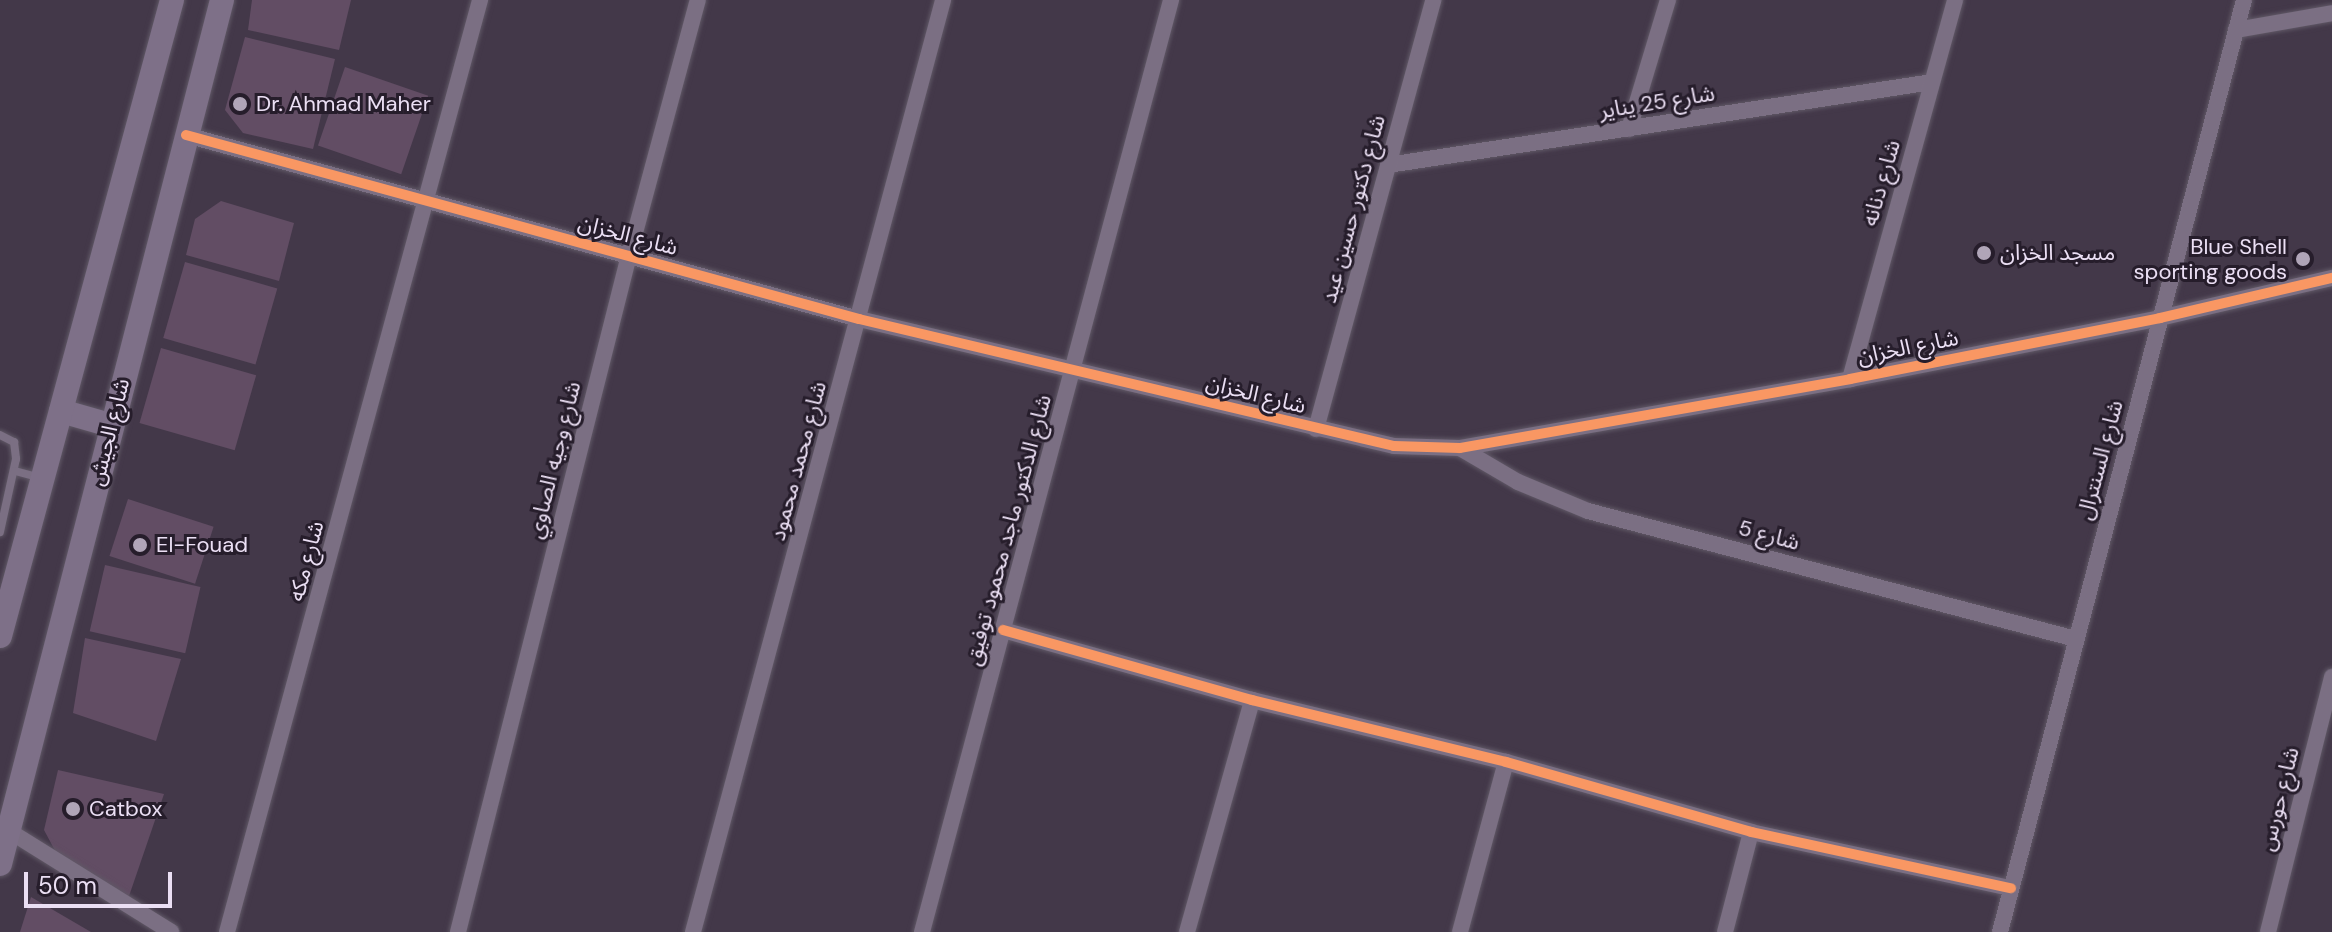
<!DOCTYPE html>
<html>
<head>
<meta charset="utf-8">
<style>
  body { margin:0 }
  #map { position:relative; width:2332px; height:932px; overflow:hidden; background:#433849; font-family:"DM Sans","Noto Sans Arabic",sans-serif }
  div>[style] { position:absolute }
  .building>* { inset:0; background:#624d64; transform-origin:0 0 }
  .roads { filter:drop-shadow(0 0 2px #605866) drop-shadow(0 0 2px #605866) }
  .lane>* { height:8px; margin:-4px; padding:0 4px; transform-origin:4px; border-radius:4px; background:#7b6f83 }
  .street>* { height:16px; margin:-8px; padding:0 8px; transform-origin:8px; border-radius:8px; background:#7b6f83 }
  .secondary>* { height:24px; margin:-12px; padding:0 12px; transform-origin:12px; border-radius:12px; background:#7e7088 }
  .cycleway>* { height:10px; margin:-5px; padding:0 5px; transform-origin:5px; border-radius:5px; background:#f99763 }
  .dots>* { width:22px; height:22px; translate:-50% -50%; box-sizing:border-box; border:4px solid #261d2b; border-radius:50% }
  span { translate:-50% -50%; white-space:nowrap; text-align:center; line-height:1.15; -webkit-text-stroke:6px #261d2b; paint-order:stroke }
  .street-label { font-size:22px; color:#ebdff4 }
  .poi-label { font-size:22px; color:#ebdff4 }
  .left { translate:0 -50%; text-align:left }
  .right { translate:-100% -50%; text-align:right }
  .scale { position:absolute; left:24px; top:872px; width:148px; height:36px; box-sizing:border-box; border:4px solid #ebdff4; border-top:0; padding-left:10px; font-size:24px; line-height:28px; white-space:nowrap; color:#ebdff4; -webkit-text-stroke:6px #261d2b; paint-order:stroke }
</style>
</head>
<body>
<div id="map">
  <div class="building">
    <div style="clip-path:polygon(252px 0,351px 0,339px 50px,248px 30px)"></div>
    <div style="clip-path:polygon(245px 37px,335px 59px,313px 149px,243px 133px,225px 110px)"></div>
    <div style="left:345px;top:67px;width:88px;height:83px;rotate:19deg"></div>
    <div style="clip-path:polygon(221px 201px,294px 223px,279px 281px,186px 255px,195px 219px)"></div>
    <div style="left:185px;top:262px;width:96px;height:79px;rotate:16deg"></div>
    <div style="left:161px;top:348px;width:99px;height:78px;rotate:16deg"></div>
    <div style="left:128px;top:499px;width:90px;height:60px;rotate:18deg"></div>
    <div style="left:105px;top:565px;width:98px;height:68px;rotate:13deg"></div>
    <div style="clip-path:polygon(85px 638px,181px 659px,156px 741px,73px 713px)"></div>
    <div style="clip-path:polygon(58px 770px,164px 794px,128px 899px,61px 862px,44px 830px)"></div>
    <div style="clip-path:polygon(31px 897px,91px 932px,20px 932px)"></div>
  </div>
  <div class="roads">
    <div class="lane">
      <div style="left:0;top:435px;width:16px;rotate:27deg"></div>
      <div style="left:14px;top:442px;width:17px;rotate:83deg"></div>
      <div style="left:16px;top:459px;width:75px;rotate:102.4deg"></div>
      <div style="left:15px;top:471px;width:28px;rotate:15deg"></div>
    </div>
    <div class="street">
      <div style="left:2236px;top:30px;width:97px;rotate:-10deg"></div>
      <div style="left:1629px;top:129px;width:135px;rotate:-73.2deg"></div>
      <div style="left:186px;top:135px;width:698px;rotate:15.29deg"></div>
      <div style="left:859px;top:319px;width:550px;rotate:13.35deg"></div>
      <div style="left:1394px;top:446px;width:66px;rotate:1.7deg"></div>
      <div style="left:1460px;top:448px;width:396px;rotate:-10deg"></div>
      <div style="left:1850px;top:379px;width:316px;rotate:-11.1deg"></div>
      <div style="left:2160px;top:318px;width:177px;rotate:-13.1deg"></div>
      <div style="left:1388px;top:165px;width:550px;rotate:-8.67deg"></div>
      <div style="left:1850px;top:379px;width:393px;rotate:-74.5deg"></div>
      <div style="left:1316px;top:429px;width:445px;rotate:-74.7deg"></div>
      <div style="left:1460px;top:448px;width:67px;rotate:30.4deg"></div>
      <div style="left:1518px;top:482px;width:76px;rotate:22.5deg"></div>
      <div style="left:1588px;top:511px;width:505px;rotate:14.7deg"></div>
      <div style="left:1003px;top:630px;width:259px;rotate:15.7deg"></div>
      <div style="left:1252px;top:700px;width:261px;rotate:13.7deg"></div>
      <div style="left:1506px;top:762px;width:255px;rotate:15.9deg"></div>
      <div style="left:1751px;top:832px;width:266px;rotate:12.2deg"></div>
      <div style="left:9px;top:831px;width:191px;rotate:31.9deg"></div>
      <div style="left:227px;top:932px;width:966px;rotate:-74.81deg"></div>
      <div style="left:458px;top:932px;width:698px;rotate:-75.82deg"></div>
      <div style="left:629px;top:255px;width:264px;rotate:-74.9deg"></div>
      <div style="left:693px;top:932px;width:965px;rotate:-74.98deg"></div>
      <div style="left:922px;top:932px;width:965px;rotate:-75.04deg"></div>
      <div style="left:1187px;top:932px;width:241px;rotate:-74.3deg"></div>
      <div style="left:1460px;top:932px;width:176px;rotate:-74.9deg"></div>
      <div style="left:1725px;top:932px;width:103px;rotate:-75.4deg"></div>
      <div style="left:2000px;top:932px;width:963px;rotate:-75.33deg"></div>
      <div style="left:2268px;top:932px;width:263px;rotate:-75.9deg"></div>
    </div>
    <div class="secondary">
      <div style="left:61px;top:411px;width:51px;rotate:15.9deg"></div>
      <div style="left:0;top:636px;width:659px;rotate:-74.87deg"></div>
      <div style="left:0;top:864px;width:892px;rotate:-75.59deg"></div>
    </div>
  </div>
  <div class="cycleway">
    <div style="left:186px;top:135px;width:698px;rotate:15.29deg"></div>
    <div style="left:859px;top:319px;width:550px;rotate:13.35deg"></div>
    <div style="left:1394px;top:446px;width:66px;rotate:1.7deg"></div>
    <div style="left:1460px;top:448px;width:396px;rotate:-10deg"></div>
    <div style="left:1850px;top:379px;width:316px;rotate:-11.1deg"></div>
    <div style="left:2160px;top:318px;width:177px;rotate:-13.1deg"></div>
    <div style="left:1003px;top:630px;width:259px;rotate:15.7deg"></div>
    <div style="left:1252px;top:700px;width:261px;rotate:13.7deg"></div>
    <div style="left:1506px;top:762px;width:255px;rotate:15.9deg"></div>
    <div style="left:1751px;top:832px;width:266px;rotate:12.2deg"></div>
  </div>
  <div class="dots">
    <div style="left:240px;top:104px;background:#b0a5b8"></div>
    <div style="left:1984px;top:253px;background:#b0a5b8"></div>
    <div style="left:2303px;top:259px;background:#b0a5b8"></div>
    <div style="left:140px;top:545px;background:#b0a5b8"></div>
    <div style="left:73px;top:809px;background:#b0a5b8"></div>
  </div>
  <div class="street-label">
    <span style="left:1657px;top:102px;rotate:-9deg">شارع 25 يناير</span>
    <span style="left:1881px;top:183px;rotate:-74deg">شارع دنانه</span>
    <span style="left:1353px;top:209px;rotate:-75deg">شارع دكتور حسين عيد</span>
    <span style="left:628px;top:235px;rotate:15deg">شارع الخزان</span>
    <span style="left:1908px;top:347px;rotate:-11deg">شارع الخزان</span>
    <span style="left:1256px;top:394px;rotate:14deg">شارع الخزان</span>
    <span style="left:109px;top:432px;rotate:-76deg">شارع الجيش</span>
    <span style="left:554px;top:460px;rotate:-76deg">شارع وجيه الصاوي</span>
    <span style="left:2100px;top:460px;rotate:-75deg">شارع السنترال</span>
    <span style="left:798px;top:461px;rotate:-75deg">شارع محمد محمود</span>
    <span style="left:1008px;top:530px;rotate:-75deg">شارع الدكتور ماجد محمود توفيق</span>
    <span style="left:1769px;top:535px;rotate:15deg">شارع 5</span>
    <span style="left:306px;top:561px;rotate:-75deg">شارع مكه</span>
    <span style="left:2279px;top:799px;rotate:-76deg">شارع حورس</span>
  </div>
  <div class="poi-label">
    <span class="left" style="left:256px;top:104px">Dr. Ahmad Maher</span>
    <span class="right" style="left:2287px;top:259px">Blue Shell<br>sporting goods</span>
    <span class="left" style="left:2000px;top:253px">مسجد الخزان</span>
    <span class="left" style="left:156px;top:545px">El-Fouad</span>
    <span class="left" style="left:89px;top:809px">Catbox</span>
  </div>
  <div class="scale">50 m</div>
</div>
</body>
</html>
